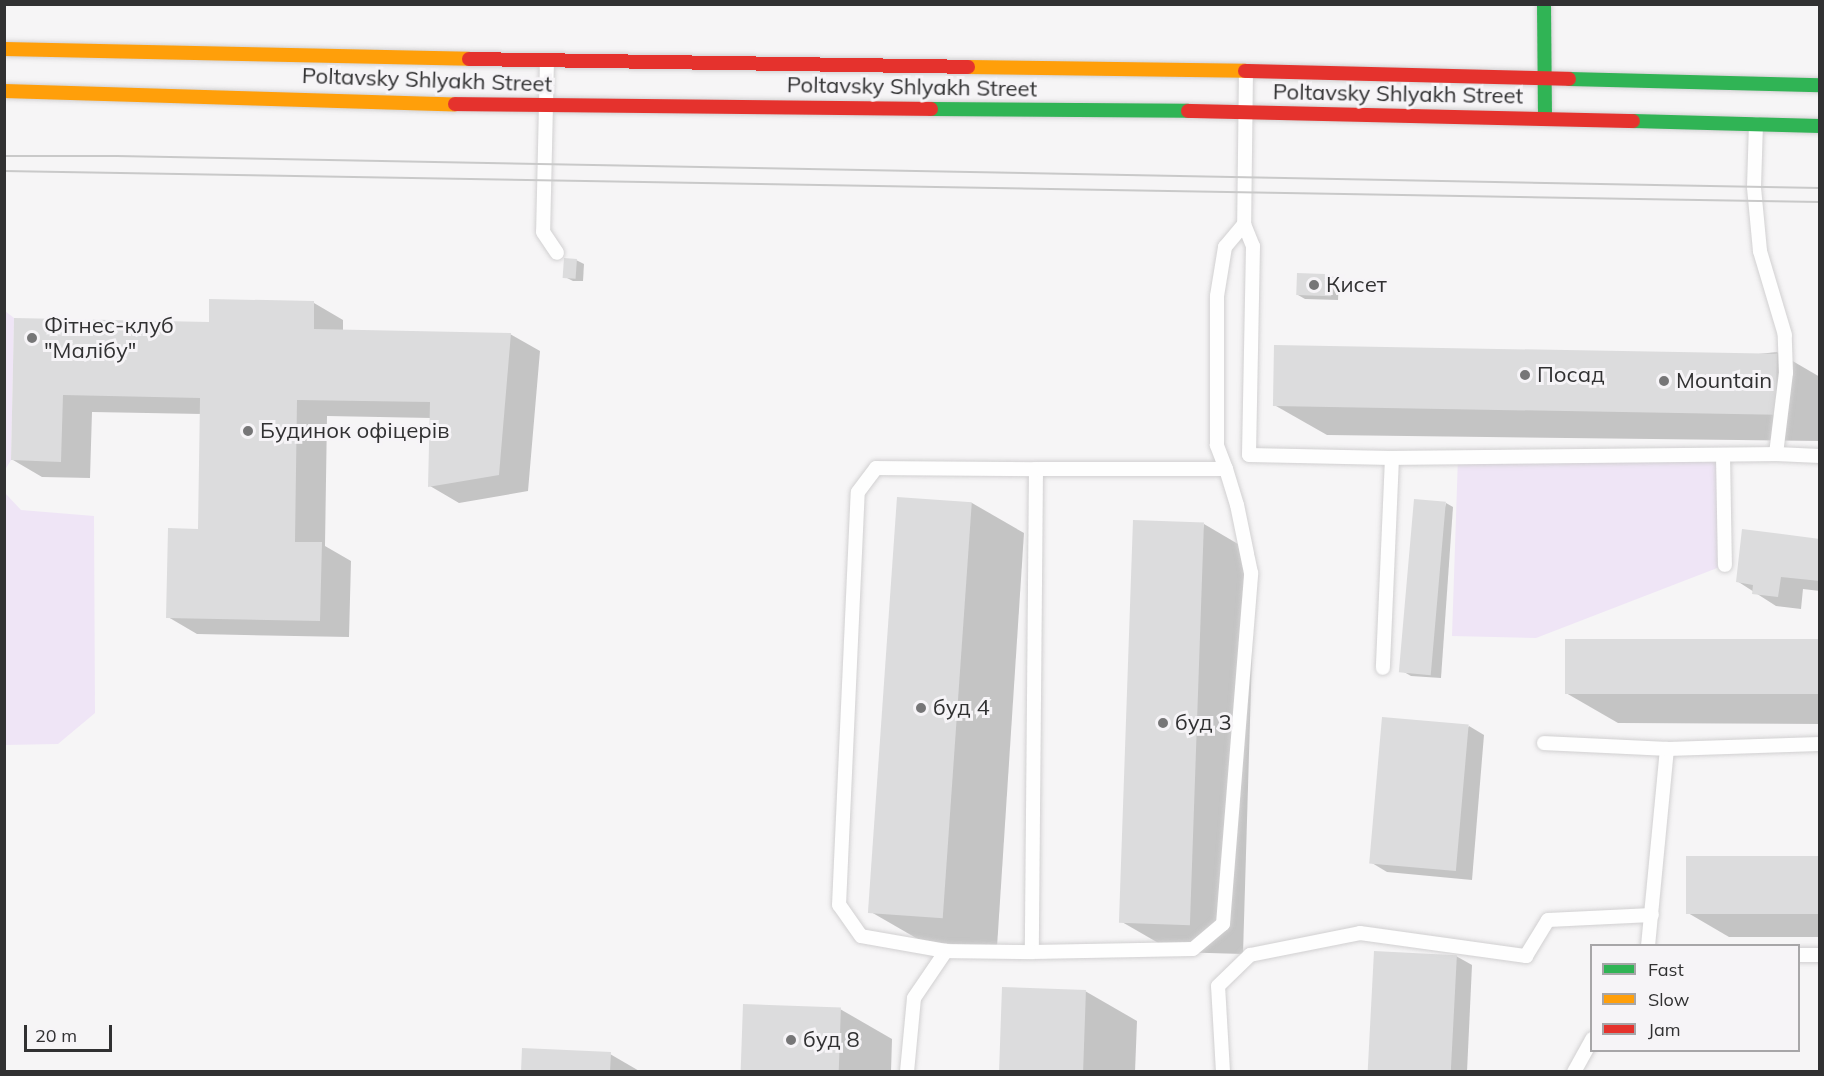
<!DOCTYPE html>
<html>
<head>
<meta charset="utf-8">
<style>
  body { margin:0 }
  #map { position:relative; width:1824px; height:1076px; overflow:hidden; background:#f6f5f6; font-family:Mulish,sans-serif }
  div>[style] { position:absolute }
  .green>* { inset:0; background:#efe5f6 }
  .shadow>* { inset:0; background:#0003 }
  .building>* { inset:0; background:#dcdcdd; transform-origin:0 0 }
  .roads { filter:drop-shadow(0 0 2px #d1d0d1) drop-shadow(0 0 2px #d1d0d1) }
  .lane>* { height:14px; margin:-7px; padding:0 7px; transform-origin:7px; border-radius:7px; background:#fefefe }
  .fast>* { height:14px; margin:-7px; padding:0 7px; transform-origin:7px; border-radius:7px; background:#30b455 }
  .slow>* { height:14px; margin:-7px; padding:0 7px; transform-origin:7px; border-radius:7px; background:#ff9f0a }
  .jam>* { height:14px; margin:-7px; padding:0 7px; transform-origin:7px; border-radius:7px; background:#e5322d }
  .tram>* { height:1.5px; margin:-0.75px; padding:0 0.75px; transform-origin:0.75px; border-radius:0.75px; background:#c9c9c9 }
  .dots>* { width:16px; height:16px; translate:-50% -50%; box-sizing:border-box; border:3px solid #f6f4f7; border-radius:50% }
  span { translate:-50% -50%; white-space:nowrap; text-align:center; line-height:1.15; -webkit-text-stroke:6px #f6f4f7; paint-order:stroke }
  .street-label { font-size:22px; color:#313132 }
  .poi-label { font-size:22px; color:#313132 }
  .left { translate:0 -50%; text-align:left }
  .frame { position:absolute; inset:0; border:6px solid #313132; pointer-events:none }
  .legend { position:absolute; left:1590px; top:944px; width:210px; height:108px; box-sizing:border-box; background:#f6f4f7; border:2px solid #a7a6a8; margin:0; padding:8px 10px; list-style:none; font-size:18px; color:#313132 }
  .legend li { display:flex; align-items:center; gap:12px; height:30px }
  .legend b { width:30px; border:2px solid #a7a6a8 }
  .scale { position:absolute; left:24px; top:1025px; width:88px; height:27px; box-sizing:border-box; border:3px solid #313132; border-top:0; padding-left:8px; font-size:18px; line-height:21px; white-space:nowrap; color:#313132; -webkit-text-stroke:4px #f6f4f7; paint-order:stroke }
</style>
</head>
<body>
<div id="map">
  <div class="green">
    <div style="clip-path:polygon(5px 311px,14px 318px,11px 460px,5px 470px)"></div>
    <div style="clip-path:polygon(1723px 455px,1725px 565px,1536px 638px,1452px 636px,1458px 457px)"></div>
    <div style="clip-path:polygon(5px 493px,21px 510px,94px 516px,95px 713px,58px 744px,5px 745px)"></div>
  </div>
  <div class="shadow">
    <div style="clip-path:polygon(576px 260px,584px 264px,583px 281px,573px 281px,565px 277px)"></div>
    <div style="clip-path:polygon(1332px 276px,1339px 280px,1338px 300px,1305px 299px,1298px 295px)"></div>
    <div style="clip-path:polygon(314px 303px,343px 320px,343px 331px,510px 334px,540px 351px,528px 491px,459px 503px,430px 486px,431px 418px,327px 416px,325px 546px,351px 561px,349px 637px,197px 634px,168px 617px,199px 531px,202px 414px,92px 412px,90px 478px,42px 477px,13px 460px,15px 319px,211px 324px)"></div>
    <div style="clip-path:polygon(1777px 352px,1820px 377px,1820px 441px,1327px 435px,1276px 406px)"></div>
    <div style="clip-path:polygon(898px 498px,972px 503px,1024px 533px,997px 947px,923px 942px,871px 912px)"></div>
    <div style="clip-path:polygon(1446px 503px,1453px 507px,1441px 678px,1411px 676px,1404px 672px)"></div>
    <div style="clip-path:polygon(1204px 524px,1255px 554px,1243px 954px,1174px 952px,1122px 922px)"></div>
    <div style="clip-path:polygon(1820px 540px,1820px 591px,1803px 589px,1801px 609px,1776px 606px,1737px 581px)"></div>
    <div style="clip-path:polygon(1820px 642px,1820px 724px,1618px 723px,1566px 693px)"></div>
    <div style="clip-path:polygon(1469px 726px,1484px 735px,1472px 880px,1387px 872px,1372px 863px)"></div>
    <div style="clip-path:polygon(1820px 858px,1820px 937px,1729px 937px,1688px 913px)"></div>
    <div style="clip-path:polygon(1456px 956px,1472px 965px,1467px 1072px,1370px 1072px)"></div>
    <div style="clip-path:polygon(1085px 991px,1137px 1021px,1135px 1072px,1000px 1072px)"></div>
    <div style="clip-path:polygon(840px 1009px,892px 1039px,891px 1072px,742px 1072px)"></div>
    <div style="clip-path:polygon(610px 1054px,641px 1072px,522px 1072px)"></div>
  </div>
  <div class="building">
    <div style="left:564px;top:258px;width:13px;height:20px;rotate:4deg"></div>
    <div style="left:1297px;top:273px;width:35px;height:22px;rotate:2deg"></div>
    <div style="clip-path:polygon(209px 299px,314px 301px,314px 329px,511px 333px,499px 475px,428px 487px,430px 402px,297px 400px,295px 542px,322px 542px,320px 621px,166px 618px,168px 528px,198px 529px,200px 398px,63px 395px,61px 462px,11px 460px,14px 318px,209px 322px)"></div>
    <div style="left:1274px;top:345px;width:503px;height:61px;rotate:1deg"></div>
    <div style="left:897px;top:497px;width:75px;height:417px;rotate:4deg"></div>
    <div style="left:1414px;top:499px;width:32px;height:174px;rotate:5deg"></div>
    <div style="left:1133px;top:520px;width:71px;height:403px;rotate:2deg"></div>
    <div style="clip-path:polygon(1742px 529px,1820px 539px,1820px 581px,1781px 577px,1778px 597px,1752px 594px,1753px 585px,1736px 582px)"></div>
    <div style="left:1565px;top:639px;width:255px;height:55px"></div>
    <div style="left:1382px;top:717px;width:87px;height:147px;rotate:5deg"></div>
    <div style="left:1686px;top:856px;width:134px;height:58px"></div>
    <div style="left:1374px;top:951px;width:83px;height:121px;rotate:3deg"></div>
    <div style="left:1002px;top:987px;width:84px;height:85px;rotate:2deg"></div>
    <div style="left:743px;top:1004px;width:98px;height:68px;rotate:2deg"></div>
    <div style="clip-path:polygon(522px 1048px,611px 1052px,610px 1072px,521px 1072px)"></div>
  </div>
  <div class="roads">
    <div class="lane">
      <div style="left:547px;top:60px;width:172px;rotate:91.3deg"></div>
      <div style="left:543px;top:232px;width:25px;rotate:56deg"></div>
      <div style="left:1246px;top:71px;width:153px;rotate:90.7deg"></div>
      <div style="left:1244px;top:224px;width:24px;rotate:68deg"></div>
      <div style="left:1253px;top:246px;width:209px;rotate:91.1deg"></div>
      <div style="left:1249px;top:455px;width:143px;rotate:1.2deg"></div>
      <div style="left:1392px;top:458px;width:210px;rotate:92.5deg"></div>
      <div style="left:1776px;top:454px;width:44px;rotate:2.6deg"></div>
      <div style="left:1723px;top:455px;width:110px;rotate:89deg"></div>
      <div style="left:1392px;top:458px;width:384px;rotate:-0.6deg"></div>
      <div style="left:1776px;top:454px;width:82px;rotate:-83deg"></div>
      <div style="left:1786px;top:373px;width:38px;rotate:-92deg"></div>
      <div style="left:1785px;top:335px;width:88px;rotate:-106.6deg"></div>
      <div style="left:1760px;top:251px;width:64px;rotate:-95.4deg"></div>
      <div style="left:1754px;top:187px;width:63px;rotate:-88.2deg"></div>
      <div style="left:1226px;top:469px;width:190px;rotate:180deg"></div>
      <div style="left:1036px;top:469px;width:483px;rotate:90.5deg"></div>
      <div style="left:1032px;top:952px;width:161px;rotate:-1.1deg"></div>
      <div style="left:1193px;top:949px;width:39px;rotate:-40deg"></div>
      <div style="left:1223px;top:924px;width:352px;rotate:-85.4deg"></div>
      <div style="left:1251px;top:573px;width:69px;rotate:-101.6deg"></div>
      <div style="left:1237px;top:505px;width:38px;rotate:-107deg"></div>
      <div style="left:1226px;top:469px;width:26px;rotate:-111deg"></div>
      <div style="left:1217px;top:445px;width:149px;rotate:-90deg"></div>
      <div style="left:1217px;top:296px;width:50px;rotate:-80.7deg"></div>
      <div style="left:1225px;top:247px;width:30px;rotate:-50deg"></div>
      <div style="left:1544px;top:743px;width:123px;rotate:2.8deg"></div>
      <div style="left:1648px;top:946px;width:198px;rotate:-84.5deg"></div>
      <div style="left:1667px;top:749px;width:153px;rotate:-1.9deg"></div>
      <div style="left:946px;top:951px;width:86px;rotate:-170deg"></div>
      <div style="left:861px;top:936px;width:38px;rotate:-125deg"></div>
      <div style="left:839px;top:905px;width:413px;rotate:-87.4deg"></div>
      <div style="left:858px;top:492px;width:30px;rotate:-53deg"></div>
      <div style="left:876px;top:468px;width:160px;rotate:0.4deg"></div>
      <div style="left:1798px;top:955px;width:22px"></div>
      <div style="left:907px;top:1072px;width:74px;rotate:-84.6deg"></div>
      <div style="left:914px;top:998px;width:57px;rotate:-55.8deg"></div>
      <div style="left:946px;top:951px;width:86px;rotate:0.7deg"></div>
      <div style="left:1223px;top:1072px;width:86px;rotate:-93.3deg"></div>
      <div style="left:1218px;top:986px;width:45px;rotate:-44.1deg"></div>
      <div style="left:1250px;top:955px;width:112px;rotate:-11.3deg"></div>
      <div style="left:1360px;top:933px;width:168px;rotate:7.9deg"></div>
      <div style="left:1526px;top:956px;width:42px;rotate:-58.6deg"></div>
      <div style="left:1548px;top:920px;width:104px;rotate:-2.8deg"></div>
      <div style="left:1574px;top:1072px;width:38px;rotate:-61deg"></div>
    </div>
    <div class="fast">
      <div style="left:1544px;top:4px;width:114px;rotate:89.5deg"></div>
      <div style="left:1569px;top:79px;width:251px;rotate:1.4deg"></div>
      <div style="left:931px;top:109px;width:257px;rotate:0.4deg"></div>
      <div style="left:1633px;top:121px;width:187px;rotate:1.5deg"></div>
    </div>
    <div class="slow">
      <div style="left:4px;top:49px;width:465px;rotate:1.2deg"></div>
      <div style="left:968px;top:67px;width:277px;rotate:0.8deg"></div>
      <div style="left:4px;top:91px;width:451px;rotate:1.7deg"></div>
    </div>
    <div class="jam">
      <div style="left:469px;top:59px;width:499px;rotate:0.9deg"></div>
      <div style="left:1245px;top:71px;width:324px;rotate:1.4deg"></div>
      <div style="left:455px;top:104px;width:476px;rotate:0.6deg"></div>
      <div style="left:1188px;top:111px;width:445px;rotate:1.3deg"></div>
    </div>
  </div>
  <div class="tram">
    <div style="left:4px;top:156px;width:113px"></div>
    <div style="left:117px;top:156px;width:1703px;rotate:1.08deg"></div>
    <div style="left:4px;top:171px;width:1816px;rotate:0.98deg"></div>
  </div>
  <div class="dots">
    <div style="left:1314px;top:285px;background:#767677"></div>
    <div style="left:32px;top:338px;background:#767677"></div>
    <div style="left:1525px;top:375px;background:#767677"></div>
    <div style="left:1664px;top:381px;background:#767677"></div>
    <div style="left:248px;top:431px;background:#767677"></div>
    <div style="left:921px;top:708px;background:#767677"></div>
    <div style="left:1163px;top:723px;background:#767677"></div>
    <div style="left:791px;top:1040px;background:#767677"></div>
  </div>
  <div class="street-label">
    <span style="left:427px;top:80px;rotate:2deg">Poltavsky Shlyakh Street</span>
    <span style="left:912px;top:87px;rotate:1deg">Poltavsky Shlyakh Street</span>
    <span style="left:1398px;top:94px;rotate:1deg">Poltavsky Shlyakh Street</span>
  </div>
  <div class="poi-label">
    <span class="left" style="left:1326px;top:285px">Кисет</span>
    <span class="left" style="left:44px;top:338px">Фітнес-клуб<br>"Малібу"</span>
    <span class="left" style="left:1537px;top:375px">Посад</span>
    <span class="left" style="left:1676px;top:381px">Mountain</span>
    <span class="left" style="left:260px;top:431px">Будинок офіцерів</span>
    <span class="left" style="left:933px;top:708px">буд 4</span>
    <span class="left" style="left:1175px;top:723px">буд 3</span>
    <span class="left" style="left:803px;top:1040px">буд 8</span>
  </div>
  <div class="frame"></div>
  <ul class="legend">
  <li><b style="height:8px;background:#30b455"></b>Fast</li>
  <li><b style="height:8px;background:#ff9f0a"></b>Slow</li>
  <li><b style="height:8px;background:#e5322d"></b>Jam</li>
  </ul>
  <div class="scale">20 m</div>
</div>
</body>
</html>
